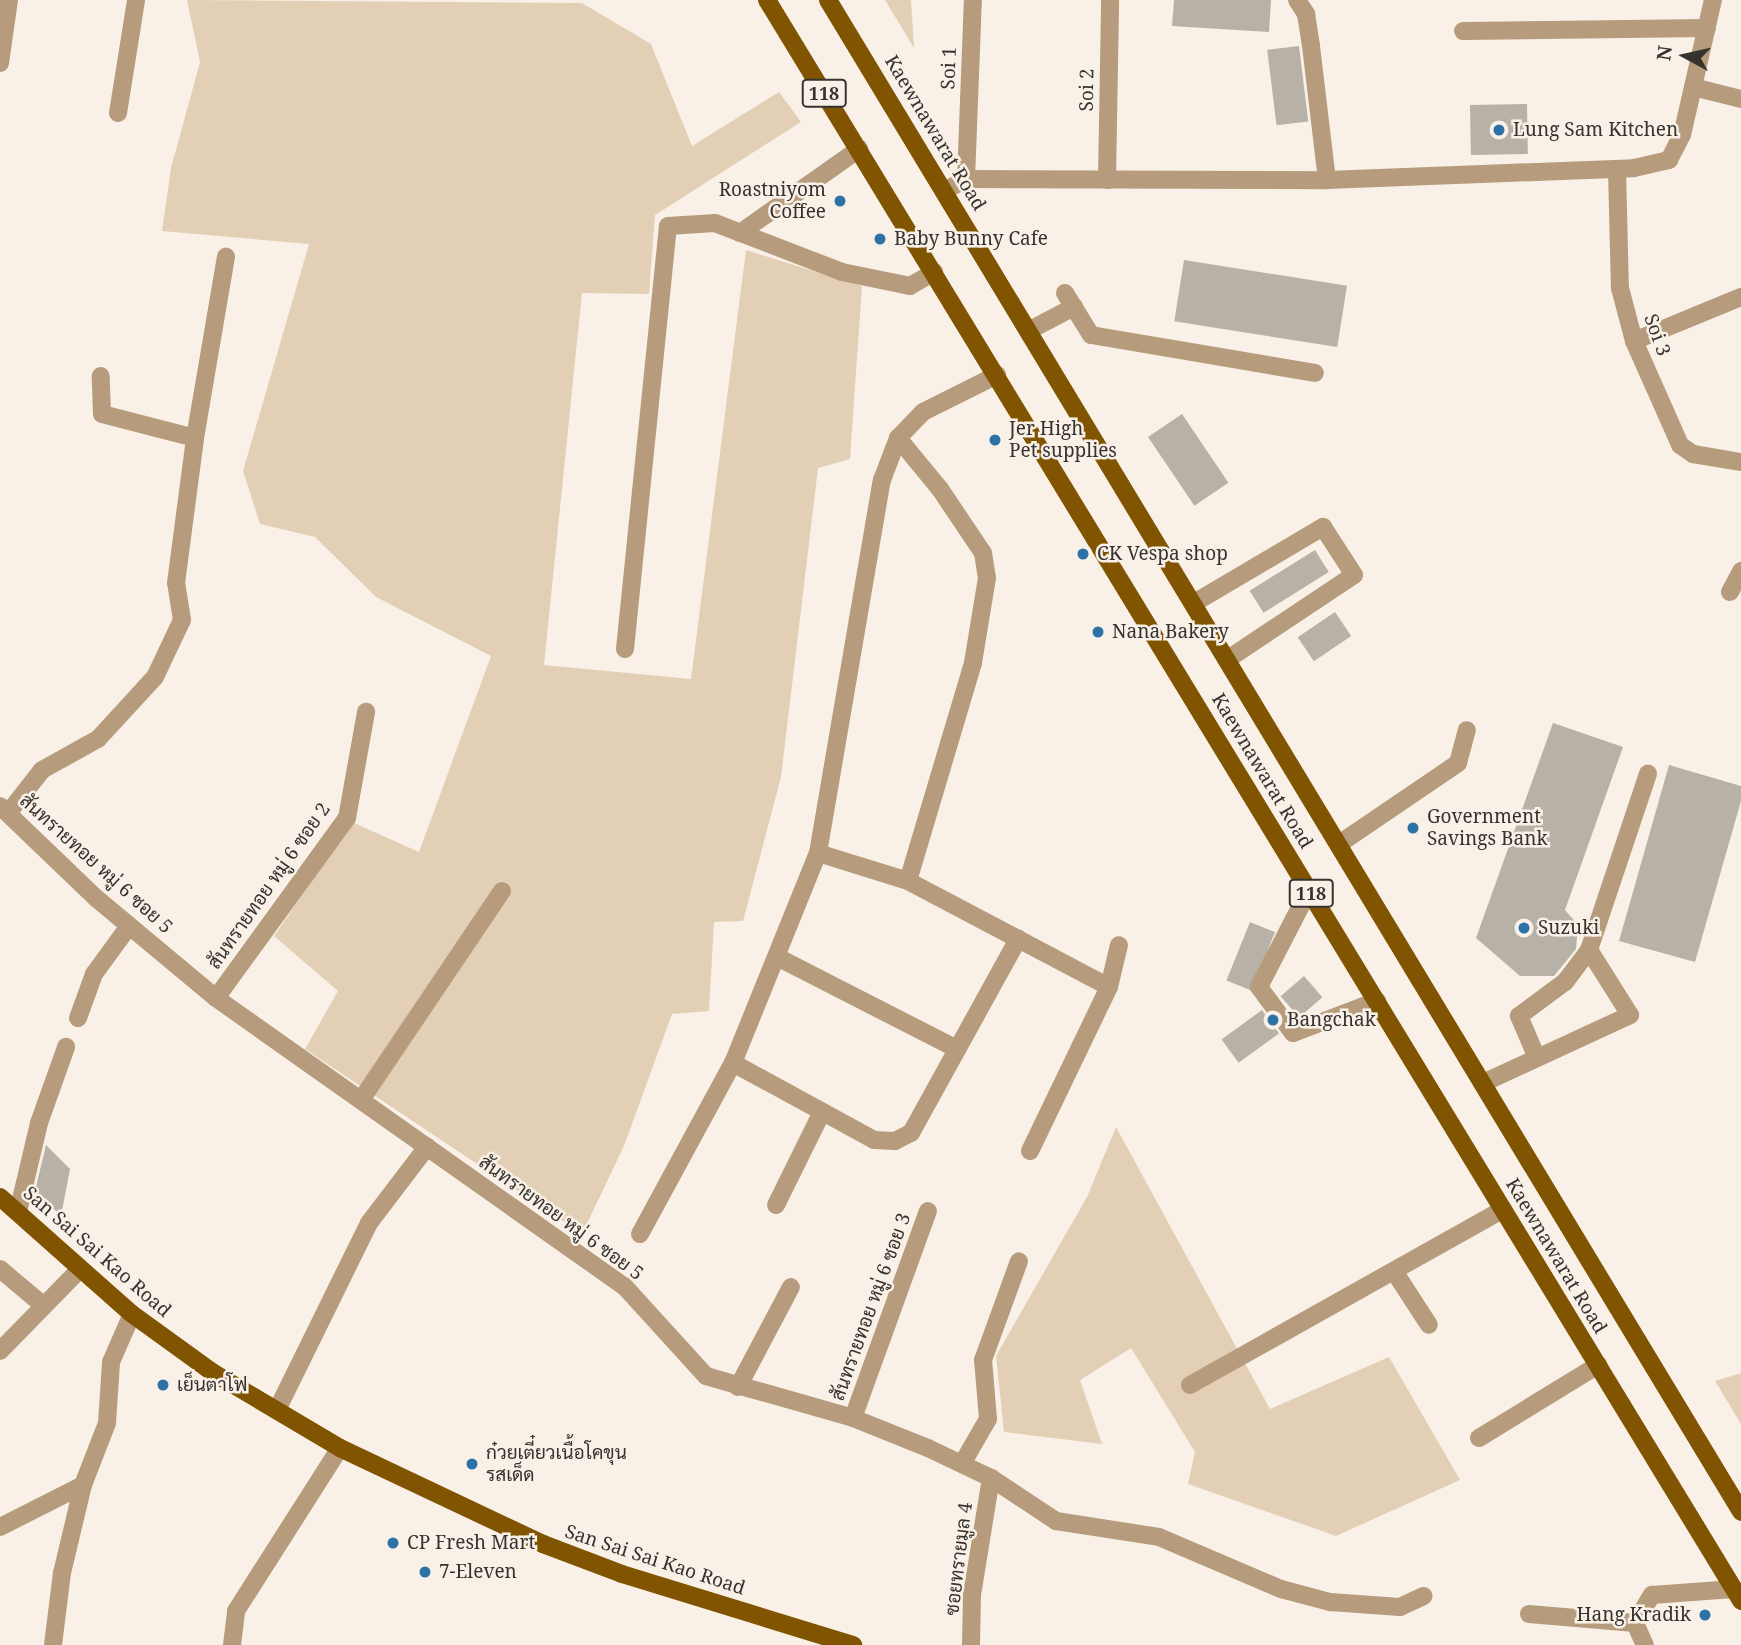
<!DOCTYPE html>
<html>
<head>
<meta charset="utf-8">
<style>
  body { margin:0 }
  #map { position:relative; width:1741px; height:1645px; overflow:hidden; background:#f9f1e7; font-family:"Noto Serif",Sarabun,serif }
  div>[style] { position:absolute }
  .green>* { inset:0; background:#e3cfb6 }
  .building>* { inset:0; background:#b8b1a7; transform-origin:0 0 }
  .minor>* { height:18px; margin:-9px; padding:0 9px; transform-origin:9px; border-radius:9px; background:#b69c7c }
  .major>* { height:18px; margin:-9px; padding:0 9px; transform-origin:9px; border-radius:9px; background:#805400 }
  .dots>* { width:19px; height:19px; translate:-50% -50%; box-sizing:border-box; border:4px solid #f9f1e7; border-radius:50% }
  span { translate:-50% -50%; white-space:nowrap; text-align:center; line-height:1.15; -webkit-text-stroke:5px #f9f1e7; paint-order:stroke }
  .shield-label span { padding:2px 5px; background:#f9f1e7; border:2px solid; border-radius:5px; -webkit-text-stroke-width:0 }
  .shield-label { font-size:18px; color:#36332f; font-weight:700 }
  .street-label { font-size:19px; color:#36332f }
  .poi-label { font-size:19px; color:#36332f }
  .left { translate:0 -50%; text-align:left }
  .right { translate:-100% -50%; text-align:right }
  .north { position:absolute; left:1650px; top:21px; width:70px; height:70px; -webkit-text-stroke:5px #f9f1e7; paint-order:stroke; rotate:278deg; font-size:19px; font-weight:700; line-height:28px; text-align:center; color:#36332f }
  .north::after { content:''; display:block; margin:auto; width:24px; height:32px; background:#36332f; clip-path:polygon(50% 0,100% 100%,50% 72%,0 100%) }
</style>
</head>
<body>
<div id="map">
  <div class="green">
    <div style="clip-path:polygon(187px 0,582px 3px,651px 44px,692px 146px,779px 92px,801px 122px,655px 215px,649px 294px,582px 293px,544px 665px,691px 679px,746px 250px,862px 286px,850px 459px,818px 468px,781px 777px,743px 921px,714px 922px,709px 1011px,672px 1014px,624px 1146px,582px 1234px,305px 1049px,338px 991px,274px 936px,352px 822px,419px 852px,491px 656px,376px 597px,315px 537px,260px 524px,243px 471px,309px 244px,162px 231px,171px 168px,200px 62px)"></div>
    <div style="clip-path:polygon(885px 0,911px 0,914px 48px)"></div>
    <div style="clip-path:polygon(1116px 1127px,1270px 1409px,1389px 1357px,1460px 1480px,1336px 1536px,1188px 1484px,1195px 1452px,1131px 1348px,1080px 1380px,1102px 1444px,1004px 1432px,996px 1356px,1087px 1197px)"></div>
    <div style="clip-path:polygon(1741px 1373px,1741px 1424px,1715px 1381px)"></div>
  </div>
  <div class="building">
    <div style="clip-path:polygon(1174px 0,1271px 0,1269px 32px,1172px 26px)"></div>
    <div style="left:1299px;top:46px;width:76px;height:32px;rotate:83deg"></div>
    <div style="left:1527px;top:104px;width:50px;height:57px;rotate:89deg"></div>
    <div style="left:1184px;top:260px;width:165px;height:62px;rotate:9deg"></div>
    <div style="left:1182px;top:414px;width:83px;height:41px;rotate:56deg"></div>
    <div style="left:1315px;top:550px;width:26px;height:77px;rotate:58deg"></div>
    <div style="left:1335px;top:612px;width:29px;height:45px;rotate:56deg"></div>
    <div style="clip-path:polygon(1553px 723px,1623px 747px,1565px 910px,1578px 925px,1576px 949px,1554px 976px,1520px 976px,1476px 938px)"></div>
    <div style="clip-path:polygon(1669px 765px,1741px 786px,1741px 801px,1695px 962px,1619px 941px)"></div>
    <div style="left:1250px;top:922px;width:27px;height:63px;rotate:22deg"></div>
    <div style="left:1304px;top:976px;width:28px;height:31px;rotate:49deg"></div>
    <div style="left:1262px;top:1010px;width:29px;height:50px;rotate:54deg"></div>
    <div style="clip-path:polygon(46px 1145px,70px 1169px,61px 1216px,35px 1191px)"></div>
  </div>
  <div class="minor">
    <div style="left:1297px;top:0;width:17px;rotate:57deg"></div>
    <div style="left:1306px;top:14px;width:32px;rotate:81deg"></div>
    <div style="left:1311px;top:46px;width:135px;rotate:83.2deg"></div>
    <div style="left:1463px;top:31px;width:244px;rotate:-0.7deg"></div>
    <div style="left:0;top:63px;width:64px;rotate:-81.9deg"></div>
    <div style="left:1693px;top:87px;width:49px;rotate:14deg"></div>
    <div style="left:118px;top:113px;width:114px;rotate:-80.9deg"></div>
    <div style="left:1617px;top:169px;width:119px;rotate:88.6deg"></div>
    <div style="left:1620px;top:288px;width:55px;rotate:75.2deg"></div>
    <div style="left:1634px;top:341px;width:114px;rotate:66.1deg"></div>
    <div style="left:1680px;top:445px;width:16px;rotate:35deg"></div>
    <div style="left:1693px;top:454px;width:49px;rotate:9.5deg"></div>
    <div style="left:966px;top:179px;width:179px;rotate:-87.8deg"></div>
    <div style="left:1107px;top:180px;width:180px;rotate:-89deg"></div>
    <div style="left:946px;top:190px;width:23px;rotate:-29deg"></div>
    <div style="left:966px;top:179px;width:361px;rotate:0.2deg"></div>
    <div style="left:1327px;top:180px;width:307px;rotate:-2.2deg"></div>
    <div style="left:1634px;top:168px;width:36px;rotate:-13deg"></div>
    <div style="left:1669px;top:160px;width:28px;rotate:-63deg"></div>
    <div style="left:1682px;top:135px;width:139px;rotate:-77.1deg"></div>
    <div style="left:740px;top:233px;width:146px;rotate:-35.2deg"></div>
    <div style="left:1065px;top:293px;width:49px;rotate:58.2deg"></div>
    <div style="left:1091px;top:335px;width:227px;rotate:9.6deg"></div>
    <div style="left:1030px;top:330px;width:50px;rotate:-27.6deg"></div>
    <div style="left:1634px;top:341px;width:116px;rotate:-22.4deg"></div>
    <div style="left:195px;top:438px;width:184px;rotate:-80.3deg"></div>
    <div style="left:898px;top:438px;width:66px;rotate:50.5deg"></div>
    <div style="left:940px;top:489px;width:77px;rotate:56.1deg"></div>
    <div style="left:983px;top:553px;width:25px;rotate:81deg"></div>
    <div style="left:987px;top:578px;width:86px;rotate:99.4deg"></div>
    <div style="left:973px;top:663px;width:227px;rotate:106.6deg"></div>
    <div style="left:1730px;top:592px;width:24px;rotate:-62deg"></div>
    <div style="left:1194px;top:603px;width:150px;rotate:-30.5deg"></div>
    <div style="left:1323px;top:527px;width:57px;rotate:57.1deg"></div>
    <div style="left:1354px;top:575px;width:151px;rotate:146.3deg"></div>
    <div style="left:625px;top:649px;width:425px;rotate:-84.2deg"></div>
    <div style="left:668px;top:226px;width:47px;rotate:-3.7deg"></div>
    <div style="left:715px;top:223px;width:136px;rotate:21.1deg"></div>
    <div style="left:842px;top:272px;width:69px;rotate:11.6deg"></div>
    <div style="left:910px;top:286px;width:28px;rotate:-30deg"></div>
    <div style="left:0;top:806px;width:133px;rotate:43.8deg"></div>
    <div style="left:96px;top:898px;width:156px;rotate:39.8deg"></div>
    <div style="left:216px;top:998px;width:501px;rotate:35.25deg"></div>
    <div style="left:625px;top:1287px;width:120px;rotate:47.7deg"></div>
    <div style="left:706px;top:1376px;width:153px;rotate:15.9deg"></div>
    <div style="left:853px;top:1418px;width:81px;rotate:21.8deg"></div>
    <div style="left:928px;top:1448px;width:70px;rotate:25.5deg"></div>
    <div style="left:991px;top:1478px;width:78px;rotate:33.5deg"></div>
    <div style="left:1056px;top:1521px;width:104px;rotate:8.8deg"></div>
    <div style="left:1159px;top:1537px;width:133px;rotate:23.1deg"></div>
    <div style="left:1281px;top:1589px;width:51px;rotate:14.9deg"></div>
    <div style="left:1330px;top:1602px;width:70px;rotate:4.1deg"></div>
    <div style="left:1400px;top:1607px;width:26px;rotate:-25deg"></div>
    <div style="left:9px;top:812px;width:53px;rotate:-51.8deg"></div>
    <div style="left:42px;top:770px;width:64px;rotate:-29deg"></div>
    <div style="left:98px;top:739px;width:84px;rotate:-47.4deg"></div>
    <div style="left:155px;top:677px;width:63px;rotate:-64.7deg"></div>
    <div style="left:182px;top:620px;width:37px;rotate:-99deg"></div>
    <div style="left:176px;top:583px;width:146px;rotate:-82.5deg"></div>
    <div style="left:195px;top:438px;width:96px;rotate:-165.5deg"></div>
    <div style="left:102px;top:414px;width:38px;rotate:-92deg"></div>
    <div style="left:1339px;top:844px;width:144px;rotate:-34.2deg"></div>
    <div style="left:1458px;top:763px;width:34px;rotate:-75deg"></div>
    <div style="left:818px;top:853px;width:94px;rotate:17.3deg"></div>
    <div style="left:908px;top:881px;width:227px;rotate:27.8deg"></div>
    <div style="left:1309px;top:890px;width:109px;rotate:117.3deg"></div>
    <div style="left:1259px;top:987px;width:57px;rotate:53.5deg"></div>
    <div style="left:1293px;top:1033px;width:90px;rotate:-20.9deg"></div>
    <div style="left:779px;top:958px;width:200px;rotate:27.1deg"></div>
    <div style="left:216px;top:998px;width:223px;rotate:-54deg"></div>
    <div style="left:347px;top:818px;width:108px;rotate:-79.8deg"></div>
    <div style="left:78px;top:1018px;width:47px;rotate:-70deg"></div>
    <div style="left:94px;top:974px;width:59px;rotate:-53.9deg"></div>
    <div style="left:1537px;top:1058px;width:46px;rotate:-113.2deg"></div>
    <div style="left:1519px;top:1016px;width:57px;rotate:-36.5deg"></div>
    <div style="left:1565px;top:982px;width:40px;rotate:-53deg"></div>
    <div style="left:1589px;top:950px;width:186px;rotate:-71.5deg"></div>
    <div style="left:733px;top:1063px;width:161px;rotate:28.6deg"></div>
    <div style="left:874px;top:1140px;width:21px;rotate:3deg"></div>
    <div style="left:895px;top:1141px;width:18px;rotate:-27deg"></div>
    <div style="left:911px;top:1133px;width:222px;rotate:-61.1deg"></div>
    <div style="left:1483px;top:1083px;width:162px;rotate:-24.8deg"></div>
    <div style="left:1630px;top:1015px;width:77px;rotate:-122.2deg"></div>
    <div style="left:361px;top:1100px;width:252px;rotate:-56deg"></div>
    <div style="left:1030px;top:1151px;width:182px;rotate:-64.3deg"></div>
    <div style="left:1109px;top:987px;width:43px;rotate:-76.6deg"></div>
    <div style="left:776px;top:1205px;width:104px;rotate:-63.7deg"></div>
    <div style="left:18px;top:1212px;width:91px;rotate:-76.7deg"></div>
    <div style="left:39px;top:1123px;width:81px;rotate:-70.4deg"></div>
    <div style="left:640px;top:1234px;width:195px;rotate:-61.5deg"></div>
    <div style="left:733px;top:1063px;width:227px;rotate:-68deg"></div>
    <div style="left:818px;top:853px;width:378px;rotate:-80.3deg"></div>
    <div style="left:882px;top:480px;width:45px;rotate:-69.1deg"></div>
    <div style="left:898px;top:438px;width:36px;rotate:-46deg"></div>
    <div style="left:923px;top:412px;width:83px;rotate:-26.6deg"></div>
    <div style="left:0;top:1269px;width:57px;rotate:40.1deg"></div>
    <div style="left:1394px;top:1271px;width:64px;rotate:57.1deg"></div>
    <div style="left:0;top:1351px;width:113px;rotate:-45.7deg"></div>
    <div style="left:1190px;top:1385px;width:359px;rotate:-29.3deg"></div>
    <div style="left:738px;top:1387px;width:113px;rotate:-62.1deg"></div>
    <div style="left:277px;top:1410px;width:208px;rotate:-63.8deg"></div>
    <div style="left:369px;top:1223px;width:96px;rotate:-52.7deg"></div>
    <div style="left:853px;top:1418px;width:220px;rotate:-70.1deg"></div>
    <div style="left:1479px;top:1438px;width:140px;rotate:-31.5deg"></div>
    <div style="left:962px;top:1464px;width:52px;rotate:-60deg"></div>
    <div style="left:988px;top:1419px;width:59px;rotate:-94.8deg"></div>
    <div style="left:983px;top:1360px;width:105px;rotate:-70deg"></div>
    <div style="left:0;top:1527px;width:93px;rotate:-26.8deg"></div>
    <div style="left:1529px;top:1614px;width:106px;rotate:4.9deg"></div>
    <div style="left:1635px;top:1623px;width:24px;rotate:66deg"></div>
    <div style="left:1635px;top:1623px;width:33px;rotate:-59deg"></div>
    <div style="left:1652px;top:1595px;width:82px;rotate:-4.2deg"></div>
    <div style="left:53px;top:1645px;width:73px;rotate:-82.9deg"></div>
    <div style="left:62px;top:1573px;width:90px;rotate:-76.6deg"></div>
    <div style="left:83px;top:1485px;width:66px;rotate:-68.8deg"></div>
    <div style="left:107px;top:1423px;width:61px;rotate:-86.2deg"></div>
    <div style="left:111px;top:1362px;width:52px;rotate:-66.4deg"></div>
    <div style="left:232px;top:1645px;width:34px;rotate:-83deg"></div>
    <div style="left:236px;top:1611px;width:193px;rotate:-57.5deg"></div>
    <div style="left:971px;top:1645px;width:50px;rotate:-88.9deg"></div>
    <div style="left:972px;top:1595px;width:119px;rotate:-80.8deg"></div>
  </div>
  <div class="major">
    <div style="left:767px;top:0;width:1874px;rotate:58.68deg"></div>
    <div style="left:828px;top:0;width:1766px;rotate:58.87deg"></div>
    <div style="left:0;top:1197px;width:176px;rotate:41.6deg"></div>
    <div style="left:132px;top:1314px;width:99px;rotate:35.9deg"></div>
    <div style="left:212px;top:1372px;width:149px;rotate:30.7deg"></div>
    <div style="left:340px;top:1448px;width:225px;rotate:25.3deg"></div>
    <div style="left:543px;top:1544px;width:85px;rotate:20.8deg"></div>
    <div style="left:622px;top:1574px;width:242px;rotate:17.1deg"></div>
  </div>
  <div class="dots">
    <div style="left:1499px;top:130px;background:#2d72a7"></div>
    <div style="left:840px;top:201px;background:#2d72a7"></div>
    <div style="left:880px;top:239px;background:#2d72a7"></div>
    <div style="left:995px;top:440px;background:#2d72a7"></div>
    <div style="left:1083px;top:554px;background:#2d72a7"></div>
    <div style="left:1098px;top:632px;background:#2d72a7"></div>
    <div style="left:1413px;top:828px;background:#2d72a7"></div>
    <div style="left:1524px;top:928px;background:#2d72a7"></div>
    <div style="left:1273px;top:1020px;background:#2d72a7"></div>
    <div style="left:163px;top:1385px;background:#2d72a7"></div>
    <div style="left:472px;top:1464px;background:#2d72a7"></div>
    <div style="left:393px;top:1543px;background:#2d72a7"></div>
    <div style="left:425px;top:1572px;background:#2d72a7"></div>
    <div style="left:1705px;top:1615px;background:#2d72a7"></div>
  </div>
  <div class="shield-label">
    <span style="left:824px;top:93px">118</span>
    <span style="left:1311px;top:893px">118</span>
  </div>
  <div class="street-label">
    <span style="left:949px;top:68px;rotate:-88deg">Soi 1</span>
    <span style="left:1087px;top:90px;rotate:-89deg">Soi 2</span>
    <span style="left:935px;top:133px;rotate:59deg">Kaewnawarat Road</span>
    <span style="left:1657px;top:335px;rotate:70deg">Soi 3</span>
    <span style="left:1262px;top:771px;rotate:59deg">Kaewnawarat Road</span>
    <span style="left:96px;top:864px;rotate:42deg">สันทรายทอย หมู่ 6 ซอย 5</span>
    <span style="left:269px;top:886px;rotate:-55deg">สันทรายทอย หมู่ 6 ซอย 2</span>
    <span style="left:561px;top:1218px;rotate:36deg">สันทรายทอย หมู่ 6 ซอย 5</span>
    <span style="left:97px;top:1252px;rotate:41deg">San Sai Sai Kao Road</span>
    <span style="left:1556px;top:1256px;rotate:59deg">Kaewnawarat Road</span>
    <span style="left:871px;top:1307px;rotate:-70deg">สันทรายทอย หมู่ 6 ซอย 3</span>
    <span style="left:959px;top:1559px;rotate:-83deg">ซอยทรายมูล 4</span>
    <span style="left:655px;top:1560px;rotate:18deg">San Sai Sai Kao Road</span>
  </div>
  <div class="poi-label">
    <span class="left" style="left:1513px;top:130px">Lung Sam Kitchen</span>
    <span class="right" style="left:826px;top:201px">Roastniyom<br>Coffee</span>
    <span class="left" style="left:894px;top:239px">Baby Bunny Cafe</span>
    <span class="left" style="left:1009px;top:440px">Jer High<br>Pet supplies</span>
    <span class="left" style="left:1097px;top:554px">CK Vespa shop</span>
    <span class="left" style="left:1112px;top:632px">Nana Bakery</span>
    <span class="left" style="left:1427px;top:828px">Government<br>Savings Bank</span>
    <span class="left" style="left:1538px;top:928px">Suzuki</span>
    <span class="left" style="left:1287px;top:1020px">Bangchak</span>
    <span class="left" style="left:177px;top:1385px">เย็นตาโฟ</span>
    <span class="left" style="left:486px;top:1464px">ก๋วยเตี๋ยวเนื้อโคขุน<br>รสเด็ด</span>
    <span class="left" style="left:407px;top:1543px">CP Fresh Mart</span>
    <span class="left" style="left:439px;top:1572px">7-Eleven</span>
    <span class="right" style="left:1691px;top:1615px">Hang Kradik</span>
  </div>
  <div class="north">N</div>
</div>
</body>
</html>
